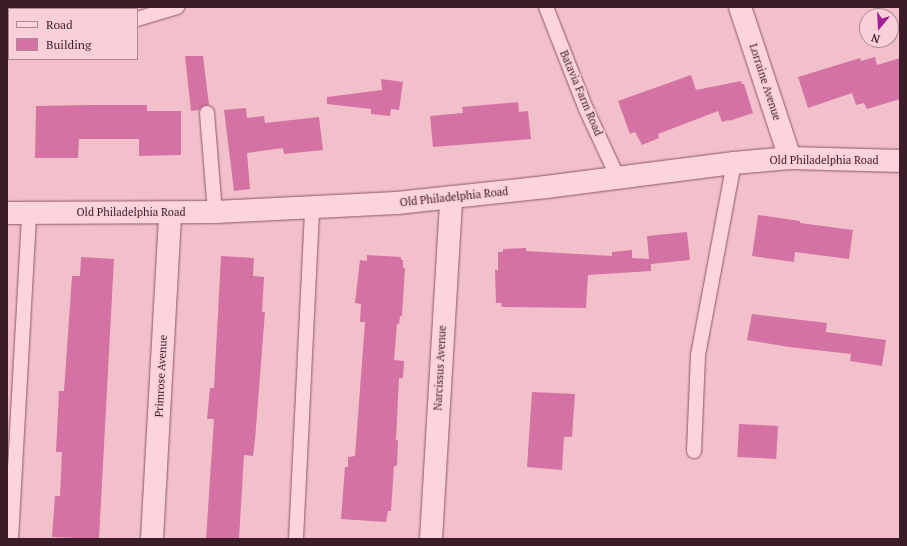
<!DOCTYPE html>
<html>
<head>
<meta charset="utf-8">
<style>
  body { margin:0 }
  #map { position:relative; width:907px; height:546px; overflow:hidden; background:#f2c0cb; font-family:"PT Serif",serif }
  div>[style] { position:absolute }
  .building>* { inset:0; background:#d472a3; transform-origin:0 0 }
  .roads { filter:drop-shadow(0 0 1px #8d566b) drop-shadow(0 0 1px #8d566b) }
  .lane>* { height:14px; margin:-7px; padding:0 7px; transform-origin:7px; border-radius:7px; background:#fcd4dd }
  .street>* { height:22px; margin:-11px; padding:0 11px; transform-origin:11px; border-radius:11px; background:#fcd4dd }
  span { translate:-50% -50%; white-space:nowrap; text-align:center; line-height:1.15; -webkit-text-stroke:3.5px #f9d0d9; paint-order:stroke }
  .street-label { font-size:11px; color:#3b1c29 }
  .frame { position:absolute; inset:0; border:8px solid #3b1c29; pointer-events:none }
  .legend { position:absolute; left:8px; top:8px; width:130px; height:52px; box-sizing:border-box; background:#f9d0d9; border:1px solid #ad8893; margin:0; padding:5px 7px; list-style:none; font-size:12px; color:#3b1c29 }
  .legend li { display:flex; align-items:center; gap:8px; height:20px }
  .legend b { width:20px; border:1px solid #ad8893 }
  .north { position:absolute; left:859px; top:8px; width:40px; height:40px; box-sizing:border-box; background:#f9d0d9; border:1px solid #ad8893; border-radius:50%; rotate:198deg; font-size:11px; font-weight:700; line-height:16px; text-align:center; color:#3b1c29 }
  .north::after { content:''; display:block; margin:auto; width:14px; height:18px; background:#a12098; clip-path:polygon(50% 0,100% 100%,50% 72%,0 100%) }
</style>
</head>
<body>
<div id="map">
  <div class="building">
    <div style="clip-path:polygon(185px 56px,203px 56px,209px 105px,203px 106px,199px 110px,191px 111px)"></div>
    <div style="clip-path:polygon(875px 57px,877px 65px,900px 58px,900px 99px,867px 109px,864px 103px,856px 105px,852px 93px,808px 108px,798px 77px,860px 58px,861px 61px)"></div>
    <div style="clip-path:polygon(691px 75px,696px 90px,741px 81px,742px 84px,744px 84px,753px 113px,729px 121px,729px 120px,722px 122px,718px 111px,658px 134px,659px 138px,642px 145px,635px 132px,630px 134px,618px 101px)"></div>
    <div style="clip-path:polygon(381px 79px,403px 82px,399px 110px,391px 109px,390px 116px,371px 114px,371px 109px,327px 104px,327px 97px,382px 90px)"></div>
    <div style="clip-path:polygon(518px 102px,519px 112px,528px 111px,531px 139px,433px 147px,430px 116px,463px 113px,462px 107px)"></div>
    <div style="clip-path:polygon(91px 105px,147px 105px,147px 111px,181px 111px,181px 155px,139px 156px,139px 139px,79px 139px,78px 158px,35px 158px,36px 106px)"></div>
    <div style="clip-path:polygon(246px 108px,247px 118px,264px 116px,265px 123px,319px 117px,323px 150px,284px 154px,283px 148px,247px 153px,250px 189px,234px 191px,224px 110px)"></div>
    <div style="clip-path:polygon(758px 215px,800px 221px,800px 223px,853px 230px,849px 259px,795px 252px,794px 262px,752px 256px)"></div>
    <div style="clip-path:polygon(687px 232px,690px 260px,651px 264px,651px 271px,588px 275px,586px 308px,502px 307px,501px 303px,496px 303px,495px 270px,498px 270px,498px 252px,503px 252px,503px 249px,526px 248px,526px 251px,612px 256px,612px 252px,632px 250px,632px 258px,649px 259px,647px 236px)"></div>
    <div style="clip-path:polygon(367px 255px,401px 257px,401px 260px,403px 260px,403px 268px,405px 268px,402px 316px,400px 316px,399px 324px,397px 324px,394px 360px,404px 361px,403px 378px,399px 378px,396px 440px,398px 440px,397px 466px,394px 466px,391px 511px,388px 511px,386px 522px,341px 519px,345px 467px,348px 467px,348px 457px,355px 456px,365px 322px,360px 322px,361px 304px,355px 303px,360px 260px,367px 261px)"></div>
    <div style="clip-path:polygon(221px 256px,254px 258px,253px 276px,264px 277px,262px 312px,265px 312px,255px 440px,253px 456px,244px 455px,239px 539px,206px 539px,214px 419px,207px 419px,210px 388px,214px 388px)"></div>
    <div style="clip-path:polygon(81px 257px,114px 259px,99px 539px,52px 537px,55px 496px,60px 496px,62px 452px,56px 452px,59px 391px,64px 391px,72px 276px,80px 276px)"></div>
    <div style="clip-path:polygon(752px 314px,827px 323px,826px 332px,886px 340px,882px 366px,850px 361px,851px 354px,789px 347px,747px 340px)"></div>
    <div style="clip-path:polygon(532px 392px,575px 394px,572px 437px,564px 437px,562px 470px,527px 467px)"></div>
    <div style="left:739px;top:424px;width:39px;height:33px;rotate:3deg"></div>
  </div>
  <div class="roads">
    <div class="lane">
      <div style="left:28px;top:7px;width:2px;rotate:63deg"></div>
      <div style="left:546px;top:7px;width:110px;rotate:68.6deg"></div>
      <div style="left:586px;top:109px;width:76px;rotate:65.1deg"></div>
      <div style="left:137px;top:19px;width:42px;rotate:-16.7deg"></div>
      <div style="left:207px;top:113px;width:99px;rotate:85.4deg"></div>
      <div style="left:694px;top:451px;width:96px;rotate:-87.6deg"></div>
      <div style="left:698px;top:355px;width:195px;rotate:-79.4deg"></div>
      <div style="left:11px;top:539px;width:326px;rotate:-86.8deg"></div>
      <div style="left:296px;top:539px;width:331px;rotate:-87.2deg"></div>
    </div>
    <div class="street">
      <div style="left:740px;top:7px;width:159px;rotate:71.7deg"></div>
      <div style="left:7px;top:213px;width:208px;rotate:-0.3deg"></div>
      <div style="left:215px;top:212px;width:182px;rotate:-2.8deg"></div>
      <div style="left:397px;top:203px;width:150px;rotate:-6.1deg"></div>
      <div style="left:546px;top:187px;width:190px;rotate:-7.3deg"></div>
      <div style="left:734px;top:163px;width:56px;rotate:-5.1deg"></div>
      <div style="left:790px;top:158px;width:110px;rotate:1.6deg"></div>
      <div style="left:152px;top:539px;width:326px;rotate:-86.8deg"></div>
      <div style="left:431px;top:539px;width:342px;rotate:-86.6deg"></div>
    </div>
  </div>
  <div class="street-label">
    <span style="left:765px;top:82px;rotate:72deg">Lorraine Avenue</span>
    <span style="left:581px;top:93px;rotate:67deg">Batavia Farm Road</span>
    <span style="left:824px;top:160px">Old Philadelphia Road</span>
    <span style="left:454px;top:197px;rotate:-6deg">Old Philadelphia Road</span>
    <span style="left:131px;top:212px">Old Philadelphia Road</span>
    <span style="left:440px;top:368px;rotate:-87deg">Narcissus Avenue</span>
    <span style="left:161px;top:376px;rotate:-87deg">Primrose Avenue</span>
  </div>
  <div class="frame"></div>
  <ul class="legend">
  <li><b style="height:5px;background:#fcd4dd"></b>Road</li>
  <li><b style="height:11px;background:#d472a3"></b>Building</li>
  </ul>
  <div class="north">N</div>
</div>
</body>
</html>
